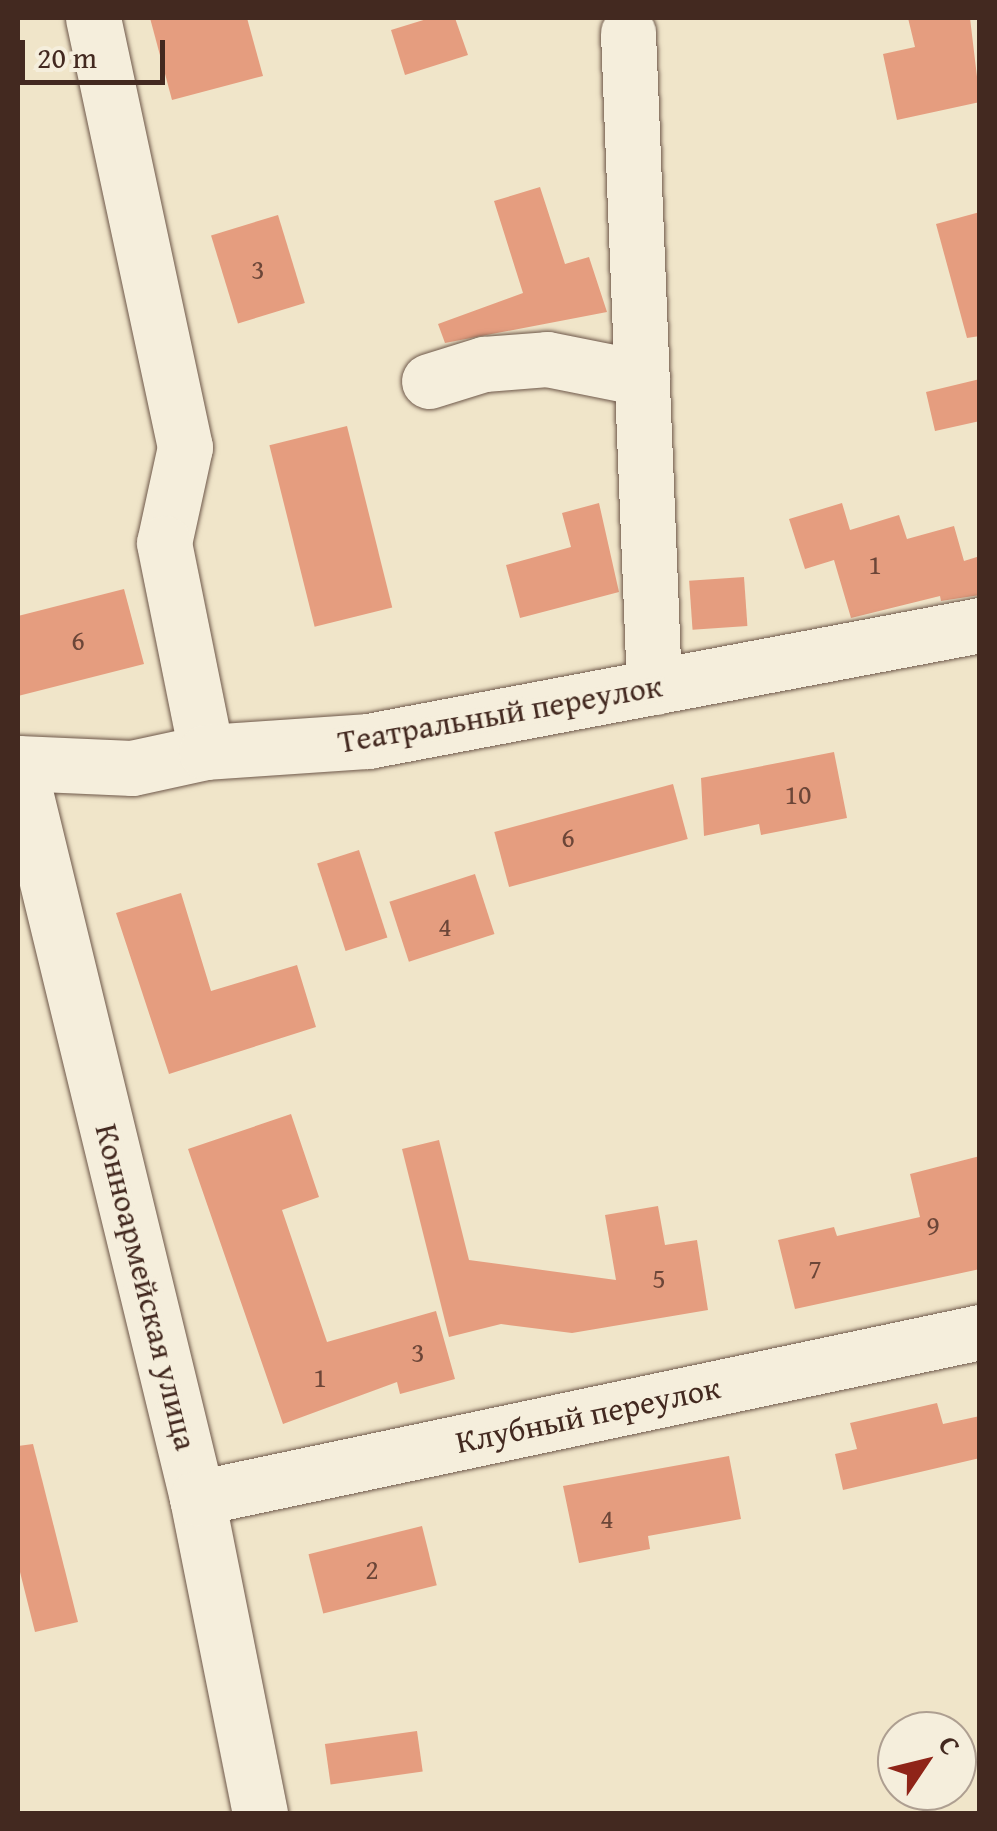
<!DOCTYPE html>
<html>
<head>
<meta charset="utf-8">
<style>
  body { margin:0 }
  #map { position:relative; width:997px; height:1831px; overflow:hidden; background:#f0e5c9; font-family:"Gentium Book Plus",serif }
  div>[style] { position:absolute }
  .building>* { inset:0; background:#e59d7f; transform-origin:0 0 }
  .roads { filter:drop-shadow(0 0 2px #6e584a) drop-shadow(0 0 2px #6e584a) }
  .minor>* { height:55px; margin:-27.5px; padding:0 27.5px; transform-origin:27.5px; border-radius:27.5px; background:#f5eedc }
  span { translate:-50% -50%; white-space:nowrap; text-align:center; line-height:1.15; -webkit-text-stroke:9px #f5eedc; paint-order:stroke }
  .number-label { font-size:28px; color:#6c4638 }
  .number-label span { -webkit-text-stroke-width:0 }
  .street-label { font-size:32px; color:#432920 }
  .frame { position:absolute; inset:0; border:20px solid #432920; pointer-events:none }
  .north { position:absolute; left:877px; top:1711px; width:100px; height:100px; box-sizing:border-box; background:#f5eedc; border:2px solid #ae9f91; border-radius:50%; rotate:55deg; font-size:28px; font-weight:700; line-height:40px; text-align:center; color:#432920 }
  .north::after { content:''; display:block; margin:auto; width:35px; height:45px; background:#8f2418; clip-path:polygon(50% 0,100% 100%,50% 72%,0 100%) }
  .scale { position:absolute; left:20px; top:40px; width:145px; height:45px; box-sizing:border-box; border:5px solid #432920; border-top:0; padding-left:12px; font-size:30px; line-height:35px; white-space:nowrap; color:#432920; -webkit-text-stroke:8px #f5eedc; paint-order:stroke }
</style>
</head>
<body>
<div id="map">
  <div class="building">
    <div style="clip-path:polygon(150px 18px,247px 18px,263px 76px,172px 100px)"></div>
    <div style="clip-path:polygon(430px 18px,455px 18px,468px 55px,405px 75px,391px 30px)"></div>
    <div style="clip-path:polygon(908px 18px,970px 18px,980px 102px,897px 120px,883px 54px,915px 47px)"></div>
    <div style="clip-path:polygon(540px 187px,565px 264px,589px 257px,607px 312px,445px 343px,438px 324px,523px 293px,494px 201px)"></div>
    <div style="clip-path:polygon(980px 212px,980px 336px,967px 338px,936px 224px)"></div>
    <div style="left:278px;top:215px;width:92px;height:70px;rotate:73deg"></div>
    <div style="clip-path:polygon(980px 379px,980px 421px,935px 431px,926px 392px)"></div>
    <div style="left:347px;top:426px;width:187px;height:80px;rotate:76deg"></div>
    <div style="clip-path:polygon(599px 503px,619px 592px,520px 618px,506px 565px,571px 547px,562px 513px)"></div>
    <div style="clip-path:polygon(842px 503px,850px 530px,899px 515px,907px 539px,954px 526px,964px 561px,980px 556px,980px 595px,941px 601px,940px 596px,851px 618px,834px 560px,805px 569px,789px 519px)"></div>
    <div style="left:744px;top:577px;width:49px;height:55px;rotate:86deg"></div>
    <div style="clip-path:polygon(124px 589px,144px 664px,18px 696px,18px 616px)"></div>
    <div style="clip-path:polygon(834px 752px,847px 818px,761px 835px,759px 824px,704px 836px,701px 778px)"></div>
    <div style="left:673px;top:784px;width:57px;height:185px;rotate:75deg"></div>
    <div style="left:359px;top:850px;width:92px;height:44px;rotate:72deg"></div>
    <div style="left:475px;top:874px;width:63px;height:90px;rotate:72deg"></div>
    <div style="clip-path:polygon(181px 893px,211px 991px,297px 965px,316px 1027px,169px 1074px,116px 913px)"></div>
    <div style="clip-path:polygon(291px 1114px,319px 1197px,282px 1210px,327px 1342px,436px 1311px,455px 1379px,400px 1394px,397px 1382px,283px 1424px,188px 1149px)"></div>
    <div style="clip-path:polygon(439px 1140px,469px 1260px,616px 1280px,605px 1215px,658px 1206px,665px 1245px,697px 1240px,708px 1310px,572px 1333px,501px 1324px,449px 1337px,402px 1149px)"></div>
    <div style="clip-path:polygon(980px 1156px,980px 1269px,795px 1309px,778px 1240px,834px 1227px,837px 1236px,920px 1217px,910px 1174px)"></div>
    <div style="clip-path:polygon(937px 1403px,943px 1424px,980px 1416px,980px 1458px,843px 1490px,835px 1454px,857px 1449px,850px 1423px)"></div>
    <div style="clip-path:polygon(33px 1444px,78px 1622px,35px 1632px,18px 1564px,18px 1446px)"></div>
    <div style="clip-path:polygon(729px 1456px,741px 1519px,648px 1536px,650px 1549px,579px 1563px,563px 1486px)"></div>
    <div style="left:422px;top:1526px;width:61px;height:117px;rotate:76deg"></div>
    <div style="left:417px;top:1731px;width:41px;height:93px;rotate:82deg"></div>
  </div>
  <div class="roads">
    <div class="minor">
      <div style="left:93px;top:18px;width:439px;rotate:77.9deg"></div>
      <div style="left:185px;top:447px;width:98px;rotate:102.3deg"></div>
      <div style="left:164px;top:543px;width:213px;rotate:78.6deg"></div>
      <div style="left:628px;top:33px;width:655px;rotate:87.72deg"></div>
      <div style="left:429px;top:381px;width:58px;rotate:-17.2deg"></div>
      <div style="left:484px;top:364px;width:63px;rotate:-4.5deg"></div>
      <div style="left:547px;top:359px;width:97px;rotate:11.3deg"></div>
      <div style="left:18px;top:763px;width:756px;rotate:76.31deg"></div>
      <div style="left:197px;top:1498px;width:322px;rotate:78.7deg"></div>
      <div style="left:18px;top:763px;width:114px;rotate:2.5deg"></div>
      <div style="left:132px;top:768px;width:76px;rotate:-12.2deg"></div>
      <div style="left:206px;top:752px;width:162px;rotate:-3.9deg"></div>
      <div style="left:368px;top:741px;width:623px;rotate:-10.73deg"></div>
      <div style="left:197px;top:1498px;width:800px;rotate:-11.97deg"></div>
    </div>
  </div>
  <div class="number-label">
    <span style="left:258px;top:269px">3</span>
    <span style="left:875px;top:564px">1</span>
    <span style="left:78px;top:640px">6</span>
    <span style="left:798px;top:794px">10</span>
    <span style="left:568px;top:837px">6</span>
    <span style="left:445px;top:926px">4</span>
    <span style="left:933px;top:1225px">9</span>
    <span style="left:815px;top:1268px">7</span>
    <span style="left:659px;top:1278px">5</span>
    <span style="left:418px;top:1352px">3</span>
    <span style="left:320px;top:1377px">1</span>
    <span style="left:607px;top:1518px">4</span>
    <span style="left:372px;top:1569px">2</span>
  </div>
  <div class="street-label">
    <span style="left:500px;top:714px;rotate:-10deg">Театральный переулок</span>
    <span style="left:146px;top:1287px;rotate:76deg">Конноармейская улица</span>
    <span style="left:588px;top:1415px;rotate:-12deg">Клубный переулок</span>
  </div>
  <div class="frame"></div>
  <div class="north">С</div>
  <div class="scale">20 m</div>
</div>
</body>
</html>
